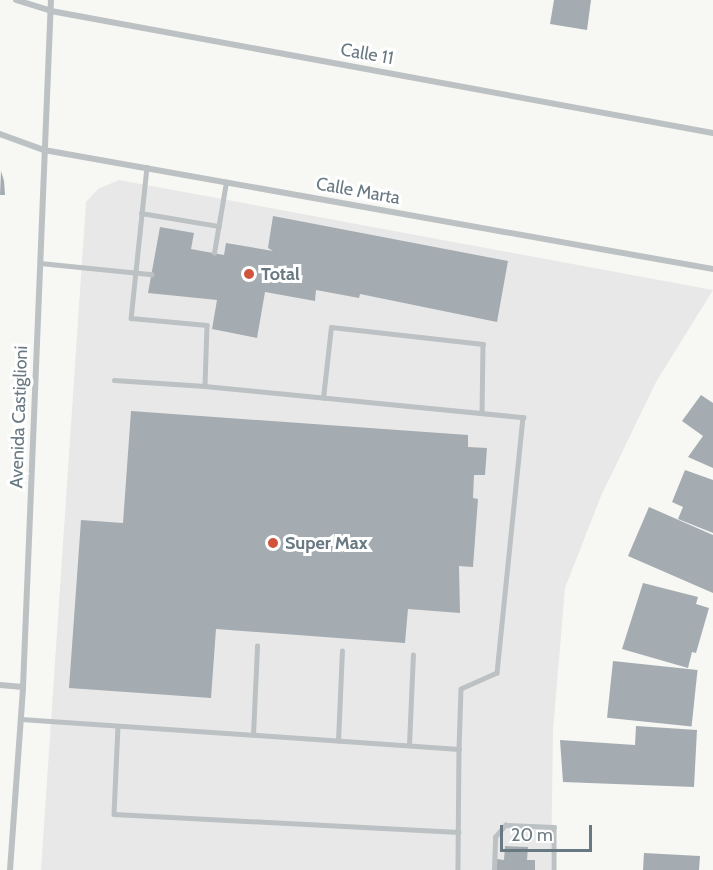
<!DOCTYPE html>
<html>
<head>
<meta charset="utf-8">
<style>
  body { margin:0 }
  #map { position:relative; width:713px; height:870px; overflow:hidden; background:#f7f7f4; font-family:Cabin,sans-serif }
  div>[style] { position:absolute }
  .built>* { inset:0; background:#e8e8e8 }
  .building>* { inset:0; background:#a4acb1; transform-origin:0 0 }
  .service>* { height:4.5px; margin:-2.25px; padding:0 2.25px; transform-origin:2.25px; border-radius:2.25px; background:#bcc1c4 }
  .minor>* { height:6px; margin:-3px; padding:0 3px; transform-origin:3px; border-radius:3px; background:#bcc1c4 }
  .dots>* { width:16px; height:16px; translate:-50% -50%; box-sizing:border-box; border:3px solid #fff; border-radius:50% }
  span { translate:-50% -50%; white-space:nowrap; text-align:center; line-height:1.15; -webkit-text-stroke:6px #fff; paint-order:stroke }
  .street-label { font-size:18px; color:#697982 }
  .poi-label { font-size:18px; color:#697982; font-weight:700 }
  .left { translate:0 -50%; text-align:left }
  .scale { position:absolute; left:500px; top:825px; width:92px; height:27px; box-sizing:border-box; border:3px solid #697982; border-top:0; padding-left:8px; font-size:18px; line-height:21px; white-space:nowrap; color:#697982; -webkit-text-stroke:4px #fff; paint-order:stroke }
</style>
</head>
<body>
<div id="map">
  <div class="built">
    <div style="clip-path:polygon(119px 180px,713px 290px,656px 382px,601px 496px,565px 588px,553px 731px,551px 870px,41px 870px,86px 202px,98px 189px)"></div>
  </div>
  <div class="building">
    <div style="clip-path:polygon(554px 0,591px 0,587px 30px,550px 24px)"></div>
    <div style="clip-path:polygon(1px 171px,4px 181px,5px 195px,0 195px)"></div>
    <div style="clip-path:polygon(273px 216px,508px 261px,497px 322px,360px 294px,359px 298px,316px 290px,315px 301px,265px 292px,257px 338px,212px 329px,217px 300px,148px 293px,160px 227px,194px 233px,191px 249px,224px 255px,226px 243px,273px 251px,268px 248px)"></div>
    <div style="clip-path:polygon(701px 395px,713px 403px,713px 468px,688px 457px,703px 436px,682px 421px)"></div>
    <div style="clip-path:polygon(131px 411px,468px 435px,468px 447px,487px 448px,485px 475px,474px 475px,473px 498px,478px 499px,473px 567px,459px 566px,460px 613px,408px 609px,405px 643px,216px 629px,211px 698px,69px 688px,81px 520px,123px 523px)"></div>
    <div style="clip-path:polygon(685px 470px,713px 480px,713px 533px,678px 519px,683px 507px,672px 502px)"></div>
    <div style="clip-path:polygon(649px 507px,713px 535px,713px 593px,628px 556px)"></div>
    <div style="clip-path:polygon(643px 583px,698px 597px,696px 604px,709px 608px,696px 653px,692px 652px,688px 668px,622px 649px)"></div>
    <div style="left:613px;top:661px;width:85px;height:57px;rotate:6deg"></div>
    <div style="clip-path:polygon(636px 726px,697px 730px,694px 787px,563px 782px,560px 740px,635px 745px)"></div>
    <div style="clip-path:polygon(505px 846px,528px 847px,527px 860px,535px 860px,535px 870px,496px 870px,497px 859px,504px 860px)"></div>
    <div style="clip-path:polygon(644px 853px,700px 856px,699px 870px,643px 870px)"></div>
  </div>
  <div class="service">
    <div style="left:147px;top:167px;width:152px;rotate:96deg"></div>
    <div style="left:131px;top:318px;width:76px;rotate:5.3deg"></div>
    <div style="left:207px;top:325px;width:61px;rotate:91.9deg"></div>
    <div style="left:205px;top:386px;width:320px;rotate:5.6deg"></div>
    <div style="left:523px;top:417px;width:257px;rotate:95.8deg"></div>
    <div style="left:497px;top:673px;width:39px;rotate:156deg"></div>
    <div style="left:461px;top:689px;width:60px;rotate:91.9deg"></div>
    <div style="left:141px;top:213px;width:79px;rotate:9.5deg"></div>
    <div style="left:214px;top:253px;width:72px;rotate:-80.4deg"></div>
    <div style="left:40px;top:263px;width:112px;rotate:5.7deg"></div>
    <div style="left:114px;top:380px;width:91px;rotate:3.8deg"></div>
    <div style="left:323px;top:398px;width:71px;rotate:-83.6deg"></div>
    <div style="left:331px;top:327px;width:153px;rotate:6.4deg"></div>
    <div style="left:483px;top:344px;width:69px;rotate:90.8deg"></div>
    <div style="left:21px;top:719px;width:439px;rotate:3.9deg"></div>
    <div style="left:459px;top:749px;width:121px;rotate:90.5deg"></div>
    <div style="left:118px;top:726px;width:88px;rotate:92.6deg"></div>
    <div style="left:114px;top:814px;width:345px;rotate:3deg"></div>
    <div style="left:253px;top:735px;width:89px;rotate:-87.4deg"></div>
    <div style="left:338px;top:741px;width:90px;rotate:-87.5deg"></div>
    <div style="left:409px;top:745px;width:90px;rotate:-87.5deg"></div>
    <div style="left:494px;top:870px;width:33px;rotate:-88deg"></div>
    <div style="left:495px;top:837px;width:16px;rotate:-50deg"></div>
    <div style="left:505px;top:825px;width:49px;rotate:2.3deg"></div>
    <div style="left:554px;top:827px;width:43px;rotate:90deg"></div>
  </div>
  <div class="minor">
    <div style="left:16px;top:0;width:37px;rotate:17deg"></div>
    <div style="left:51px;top:11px;width:673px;rotate:10.44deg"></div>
    <div style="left:0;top:134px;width:47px;rotate:20deg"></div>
    <div style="left:44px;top:150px;width:680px;rotate:10.09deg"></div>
    <div style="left:0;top:685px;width:23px;rotate:5deg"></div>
    <div style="left:10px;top:870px;width:183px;rotate:-85.9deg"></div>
    <div style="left:23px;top:687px;width:688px;rotate:-87.67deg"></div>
  </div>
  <div class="dots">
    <div style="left:249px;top:274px;background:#d0533b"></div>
    <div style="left:273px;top:543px;background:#d0533b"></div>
  </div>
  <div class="street-label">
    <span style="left:367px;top:54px;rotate:10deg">Calle 11</span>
    <span style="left:358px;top:191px;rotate:10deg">Calle Marta</span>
    <span style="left:19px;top:417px;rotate:-88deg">Avenida Castiglioni</span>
  </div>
  <div class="poi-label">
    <span class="left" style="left:261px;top:274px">Total</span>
    <span class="left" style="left:285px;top:543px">Super Max</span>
  </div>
  <div class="scale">20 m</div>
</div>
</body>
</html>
